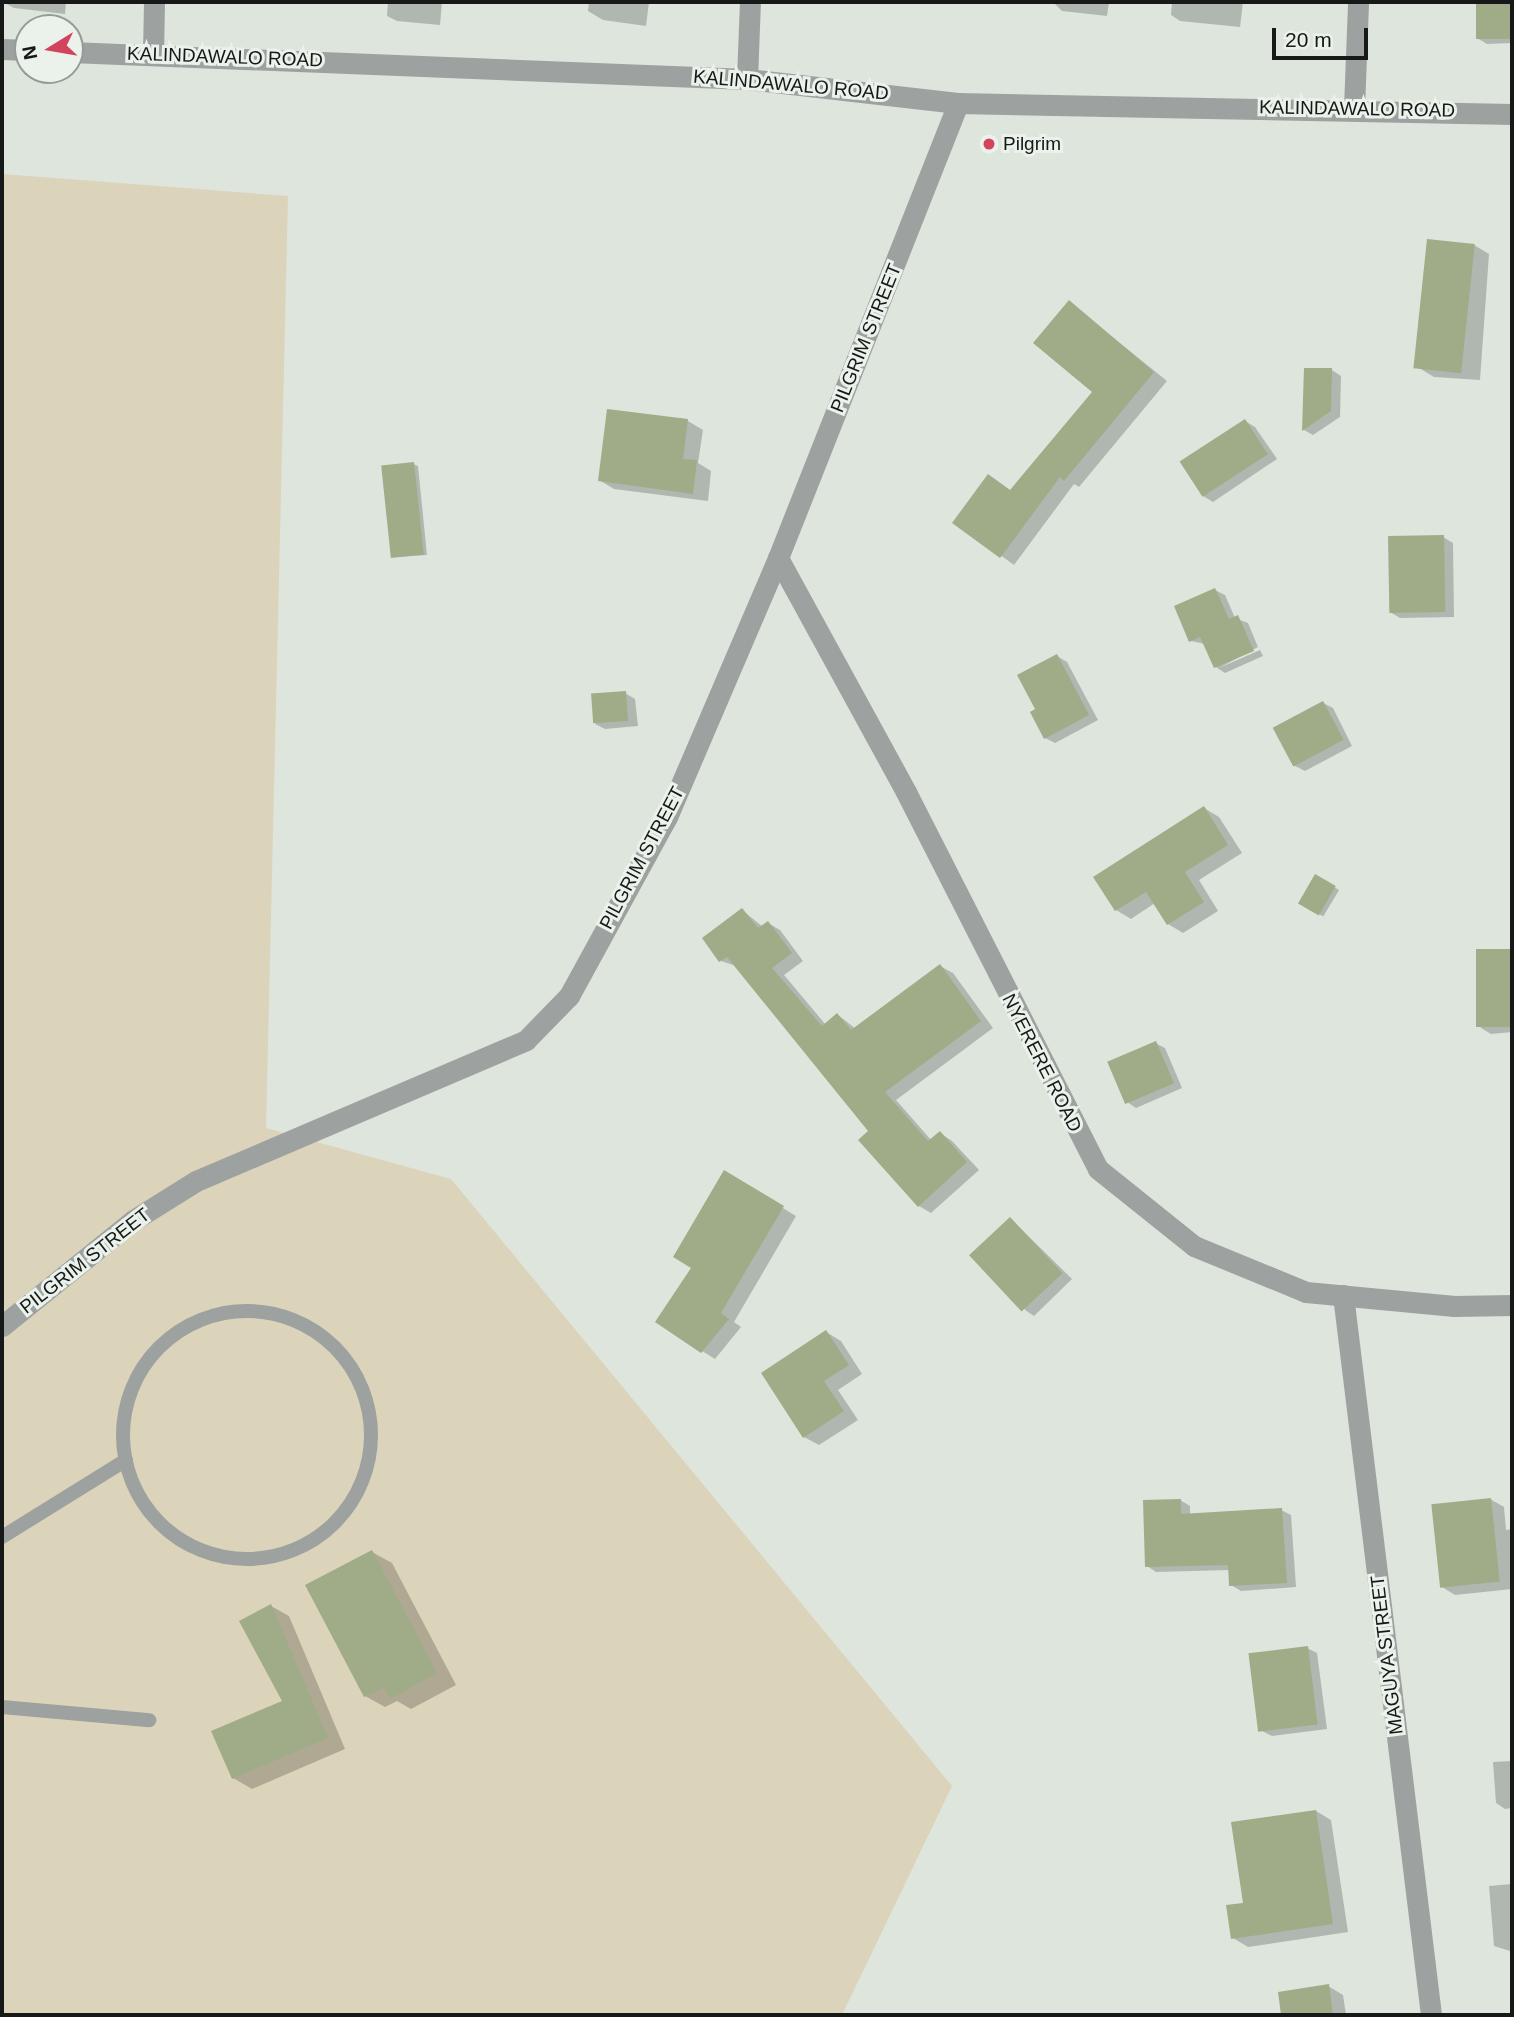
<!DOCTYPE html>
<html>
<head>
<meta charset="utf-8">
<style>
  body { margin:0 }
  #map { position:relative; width:1514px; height:2017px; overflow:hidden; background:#dde5dd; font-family:Helvetica,sans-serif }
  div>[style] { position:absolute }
  .green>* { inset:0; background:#dbd4ba }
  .shadow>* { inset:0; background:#0003; transform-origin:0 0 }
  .building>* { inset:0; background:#a0ab87; transform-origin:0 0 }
  .service>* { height:14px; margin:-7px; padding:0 7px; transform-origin:7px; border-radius:7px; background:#9da2a0 }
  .service>.ring { margin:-7px; padding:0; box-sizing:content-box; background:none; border:14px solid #9da2a0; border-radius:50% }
  .minor>* { height:21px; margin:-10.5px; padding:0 10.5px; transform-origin:10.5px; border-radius:10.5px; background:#9da2a0 }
  .tertiary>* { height:21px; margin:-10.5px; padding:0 10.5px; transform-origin:10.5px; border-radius:10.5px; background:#9da2a0 }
  .dots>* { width:19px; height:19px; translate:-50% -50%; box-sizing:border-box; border:4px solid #eaf2eb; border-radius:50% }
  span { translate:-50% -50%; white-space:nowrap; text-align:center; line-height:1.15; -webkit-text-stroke:6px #eaf2eb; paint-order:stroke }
  .street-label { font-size:19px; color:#161917 }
  .poi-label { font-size:19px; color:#161917 }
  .left { translate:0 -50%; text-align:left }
  .frame { position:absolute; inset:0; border:4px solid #161917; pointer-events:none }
  .north { position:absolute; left:14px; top:14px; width:70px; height:70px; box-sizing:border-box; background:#eaf2eb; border:2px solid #959b96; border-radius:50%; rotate:259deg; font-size:19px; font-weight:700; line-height:28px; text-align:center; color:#161917 }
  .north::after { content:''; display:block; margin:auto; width:24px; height:32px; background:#d3435e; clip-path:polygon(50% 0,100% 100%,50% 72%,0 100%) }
  .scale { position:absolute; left:1272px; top:28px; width:96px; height:32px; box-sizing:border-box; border:4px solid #161917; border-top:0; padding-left:9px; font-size:21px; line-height:24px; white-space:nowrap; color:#161917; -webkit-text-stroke:5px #eaf2eb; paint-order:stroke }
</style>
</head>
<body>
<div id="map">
  <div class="green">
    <div style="clip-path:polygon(2px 174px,288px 196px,266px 1128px,451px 1179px,952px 1786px,842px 2015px,2px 2015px)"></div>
  </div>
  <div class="shadow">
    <div style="clip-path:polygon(3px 2px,66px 2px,65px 14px,14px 8px)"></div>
    <div style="clip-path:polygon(388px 2px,442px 2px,440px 25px,397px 21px,387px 16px)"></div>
    <div style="clip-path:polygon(589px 2px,649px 2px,646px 26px,603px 20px,588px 11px)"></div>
    <div style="clip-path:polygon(1053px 2px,1109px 2px,1107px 16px,1062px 11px)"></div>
    <div style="clip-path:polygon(1172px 2px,1243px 2px,1240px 27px,1180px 21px,1171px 15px)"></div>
    <div style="clip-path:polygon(1477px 2px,1512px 2px,1512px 43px,1487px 44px,1477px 38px)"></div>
    <div style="clip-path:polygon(1474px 245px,1489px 254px,1480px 380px,1434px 377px,1419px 368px)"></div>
    <div style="clip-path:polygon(1069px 302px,1167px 381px,1079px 487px,1074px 484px,1014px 565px,955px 522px,1011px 491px,1094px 392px)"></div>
    <div style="clip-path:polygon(1305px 369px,1332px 370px,1341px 376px,1340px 417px,1313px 435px,1304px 430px)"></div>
    <div style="clip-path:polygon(688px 421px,703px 430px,698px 463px,711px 471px,708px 501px,614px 489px,599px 480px)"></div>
    <div style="clip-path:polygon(1245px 421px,1255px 427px,1277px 459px,1213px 502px,1203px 496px)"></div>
    <div style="clip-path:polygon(413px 464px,418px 466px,427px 555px,396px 557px,392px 555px)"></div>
    <div style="clip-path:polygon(1443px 537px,1453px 543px,1454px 617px,1400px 618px,1390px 612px)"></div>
    <div style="clip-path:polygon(1215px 590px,1225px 595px,1235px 618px,1248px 623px,1258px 647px,1219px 668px,1260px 650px,1263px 656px,1225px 673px,1216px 667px,1205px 644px,1191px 641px)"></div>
    <div style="clip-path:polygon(1057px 656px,1067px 662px,1098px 720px,1055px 743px,1045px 738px,1038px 710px)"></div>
    <div style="clip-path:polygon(625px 693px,635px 699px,638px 726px,605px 729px,595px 724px)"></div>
    <div style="clip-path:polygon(1323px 703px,1333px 708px,1352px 746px,1305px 771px,1295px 766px)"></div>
    <div style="clip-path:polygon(1204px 808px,1219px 817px,1242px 853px,1199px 880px,1218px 911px,1183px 933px,1168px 924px,1155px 903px,1131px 919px,1116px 910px)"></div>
    <div style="left:1316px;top:876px;width:27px;height:31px;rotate:31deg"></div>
    <div style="clip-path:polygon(742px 910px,763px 927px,768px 923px,780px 930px,803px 961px,784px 975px,826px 1025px,838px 1015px,856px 1029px,940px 966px,953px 973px,993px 1028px,896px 1100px,932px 1141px,940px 1133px,952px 1141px,979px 1170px,931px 1213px,919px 1206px,871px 1131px,736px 966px,721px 961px)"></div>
    <div style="clip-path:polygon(1512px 951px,1512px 1032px,1491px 1034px,1481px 1028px,1478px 953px)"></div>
    <div style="clip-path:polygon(1155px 1043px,1165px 1048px,1182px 1088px,1136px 1108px,1127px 1102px)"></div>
    <div style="clip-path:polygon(725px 1173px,796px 1216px,734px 1322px,741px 1327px,715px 1359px,702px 1351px,694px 1267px)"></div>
    <div style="clip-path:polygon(1011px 1219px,1072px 1279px,1034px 1316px,1025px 1310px)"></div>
    <div style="clip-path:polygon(826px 1332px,841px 1341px,862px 1374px,838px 1390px,858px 1420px,819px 1445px,804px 1437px)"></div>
    <div style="clip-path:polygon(1490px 1499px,1504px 1507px,1506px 1530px,1512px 1529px,1512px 1589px,1455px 1595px,1442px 1587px)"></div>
    <div style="clip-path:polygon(1180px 1500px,1190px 1506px,1190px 1515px,1281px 1510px,1291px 1515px,1296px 1587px,1241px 1591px,1231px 1585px,1230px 1570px,1156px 1572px,1147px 1566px)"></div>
    <div style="clip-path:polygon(372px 1552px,392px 1563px,456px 1685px,411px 1709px,397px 1701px,385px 1707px,365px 1696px)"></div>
    <div style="clip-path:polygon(271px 1606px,289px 1616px,345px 1749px,252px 1789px,233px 1778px,284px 1702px)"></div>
    <div style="clip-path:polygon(1307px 1648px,1317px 1653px,1327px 1729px,1272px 1736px,1262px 1731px)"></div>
    <div style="clip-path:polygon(1512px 1761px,1512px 1808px,1505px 1809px,1496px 1803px,1493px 1762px)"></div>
    <div style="clip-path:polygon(1316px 1811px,1331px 1820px,1348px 1932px,1248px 1947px,1233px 1938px,1245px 1904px)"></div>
    <div style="clip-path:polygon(1512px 1884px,1512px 1984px,1510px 1951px,1494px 1946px,1489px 1886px)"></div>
    <div style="clip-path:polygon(1328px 1986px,1343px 1995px,1346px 2015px,1282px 2015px,1280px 1993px)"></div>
  </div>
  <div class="building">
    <div style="left:1476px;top:2px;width:36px;height:37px"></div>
    <div style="left:1427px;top:239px;width:48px;height:130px;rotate:6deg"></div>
    <div style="clip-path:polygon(1069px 300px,1154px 372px,1064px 481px,1060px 477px,1000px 558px,952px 523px,988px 474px,1010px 490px,1092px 392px,1033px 343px)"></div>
    <div style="clip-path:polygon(1304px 368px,1332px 368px,1331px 411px,1302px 431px)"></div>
    <div style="clip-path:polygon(607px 409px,688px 419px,683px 459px,697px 460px,693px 494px,598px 481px)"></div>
    <div style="left:1245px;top:419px;width:42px;height:78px;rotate:57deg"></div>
    <div style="left:414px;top:462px;width:93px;height:33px;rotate:84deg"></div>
    <div style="left:1444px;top:535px;width:77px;height:56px;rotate:89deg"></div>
    <div style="clip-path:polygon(1215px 588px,1229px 619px,1238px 615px,1254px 651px,1214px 668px,1200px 637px,1189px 642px,1174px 606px)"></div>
    <div style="clip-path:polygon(1057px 654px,1089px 715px,1044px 739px,1030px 712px,1035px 709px,1017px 675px)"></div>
    <div style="left:626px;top:691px;width:30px;height:35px;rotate:86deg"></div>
    <div style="left:1323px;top:701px;width:44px;height:57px;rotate:62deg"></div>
    <div style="clip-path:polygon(1204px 806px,1228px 845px,1185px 872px,1204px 902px,1167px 925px,1146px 892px,1115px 911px,1093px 877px)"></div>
    <div style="left:1315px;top:874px;width:24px;height:34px;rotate:30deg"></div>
    <div style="clip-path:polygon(742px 908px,758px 928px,768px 921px,792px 953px,772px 968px,822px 1026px,837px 1013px,851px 1030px,940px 964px,981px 1021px,885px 1092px,928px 1141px,940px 1131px,967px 1162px,918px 1207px,858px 1140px,868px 1131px,727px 957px,719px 962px,702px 938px)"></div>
    <div style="left:1512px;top:949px;width:78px;height:36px;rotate:90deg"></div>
    <div style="left:1156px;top:1041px;width:46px;height:53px;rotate:67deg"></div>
    <div style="clip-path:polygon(724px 1170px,784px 1206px,721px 1313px,729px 1319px,701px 1353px,655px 1322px,691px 1268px,673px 1257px)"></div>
    <div style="left:1010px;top:1217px;width:77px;height:56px;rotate:47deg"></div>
    <div style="clip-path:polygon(826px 1330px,849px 1365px,824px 1381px,844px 1411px,803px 1438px,761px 1373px)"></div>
    <div style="left:1491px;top:1498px;width:84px;height:60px;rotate:84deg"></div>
    <div style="clip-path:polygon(1181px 1499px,1181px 1514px,1282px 1508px,1287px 1583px,1229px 1586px,1228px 1565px,1145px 1567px,1143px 1500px)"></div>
    <div style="clip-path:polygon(372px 1550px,437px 1673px,390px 1699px,384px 1687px,364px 1697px,305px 1585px)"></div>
    <div style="clip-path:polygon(271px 1604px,328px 1738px,232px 1779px,211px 1731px,282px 1701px,239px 1621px)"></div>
    <div style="left:1308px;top:1646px;width:79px;height:60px;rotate:83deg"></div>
    <div style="clip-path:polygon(1316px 1810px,1333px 1924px,1231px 1939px,1226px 1905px,1243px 1903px,1231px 1822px)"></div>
    <div style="clip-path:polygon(1329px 1984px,1333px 2015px,1281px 2015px,1278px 1992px)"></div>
  </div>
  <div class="service">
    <div class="ring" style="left:123px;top:1311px;width:234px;height:234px"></div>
    <div style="left:2px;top:1537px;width:146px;rotate:-31.8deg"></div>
    <div style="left:2px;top:1707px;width:148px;rotate:5.1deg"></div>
  </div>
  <div class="minor">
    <div style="left:153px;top:54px;width:52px;rotate:-88.9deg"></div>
    <div style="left:747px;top:79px;width:77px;rotate:-87.8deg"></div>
    <div style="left:1354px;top:108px;width:106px;rotate:-87.8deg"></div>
    <div style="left:778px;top:558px;width:267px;rotate:61.3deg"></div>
    <div style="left:906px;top:792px;width:423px;rotate:63deg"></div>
    <div style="left:1098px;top:1169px;width:123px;rotate:38.7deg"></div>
    <div style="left:1194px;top:1246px;width:121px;rotate:22.3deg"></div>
    <div style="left:1306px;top:1292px;width:149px;rotate:5.4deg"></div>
    <div style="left:1454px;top:1306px;width:58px;rotate:-1deg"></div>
    <div style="left:1343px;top:1295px;width:725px;rotate:83.03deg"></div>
    <div style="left:2px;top:1326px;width:167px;rotate:-38.9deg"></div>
    <div style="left:132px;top:1221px;width:75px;rotate:-32deg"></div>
    <div style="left:196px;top:1181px;width:359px;rotate:-23.1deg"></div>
    <div style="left:526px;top:1040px;width:62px;rotate:-45.7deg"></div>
    <div style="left:569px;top:996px;width:204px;rotate:-61.3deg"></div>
    <div style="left:667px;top:817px;width:282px;rotate:-66.8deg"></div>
    <div style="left:778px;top:558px;width:489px;rotate:-68.4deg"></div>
  </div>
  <div class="tertiary">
    <div style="left:2px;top:49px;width:26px;rotate:2deg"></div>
    <div style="left:70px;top:52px;width:678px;rotate:2.28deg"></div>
    <div style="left:747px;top:79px;width:212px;rotate:6.5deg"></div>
    <div style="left:958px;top:103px;width:554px;rotate:1.14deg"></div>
  </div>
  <div class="dots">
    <div style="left:989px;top:144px;background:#d3435e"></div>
  </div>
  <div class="street-label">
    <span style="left:225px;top:57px;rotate:2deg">KALINDAWALO ROAD</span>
    <span style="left:791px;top:85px;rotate:5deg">KALINDAWALO ROAD</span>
    <span style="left:1357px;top:109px;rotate:1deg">KALINDAWALO ROAD</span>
    <span style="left:866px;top:338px;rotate:-68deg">PILGRIM STREET</span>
    <span style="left:642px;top:858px;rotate:-62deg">PILGRIM STREET</span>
    <span style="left:1042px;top:1063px;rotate:63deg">NYERERE ROAD</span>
    <span style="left:85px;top:1261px;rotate:-38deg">PILGRIM STREET</span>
    <span style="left:1387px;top:1655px;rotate:-97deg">MAGUYA STREET</span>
  </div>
  <div class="poi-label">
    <span class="left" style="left:1003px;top:144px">Pilgrim</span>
  </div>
  <div class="frame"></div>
  <div class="north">N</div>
  <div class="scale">20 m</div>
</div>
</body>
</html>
